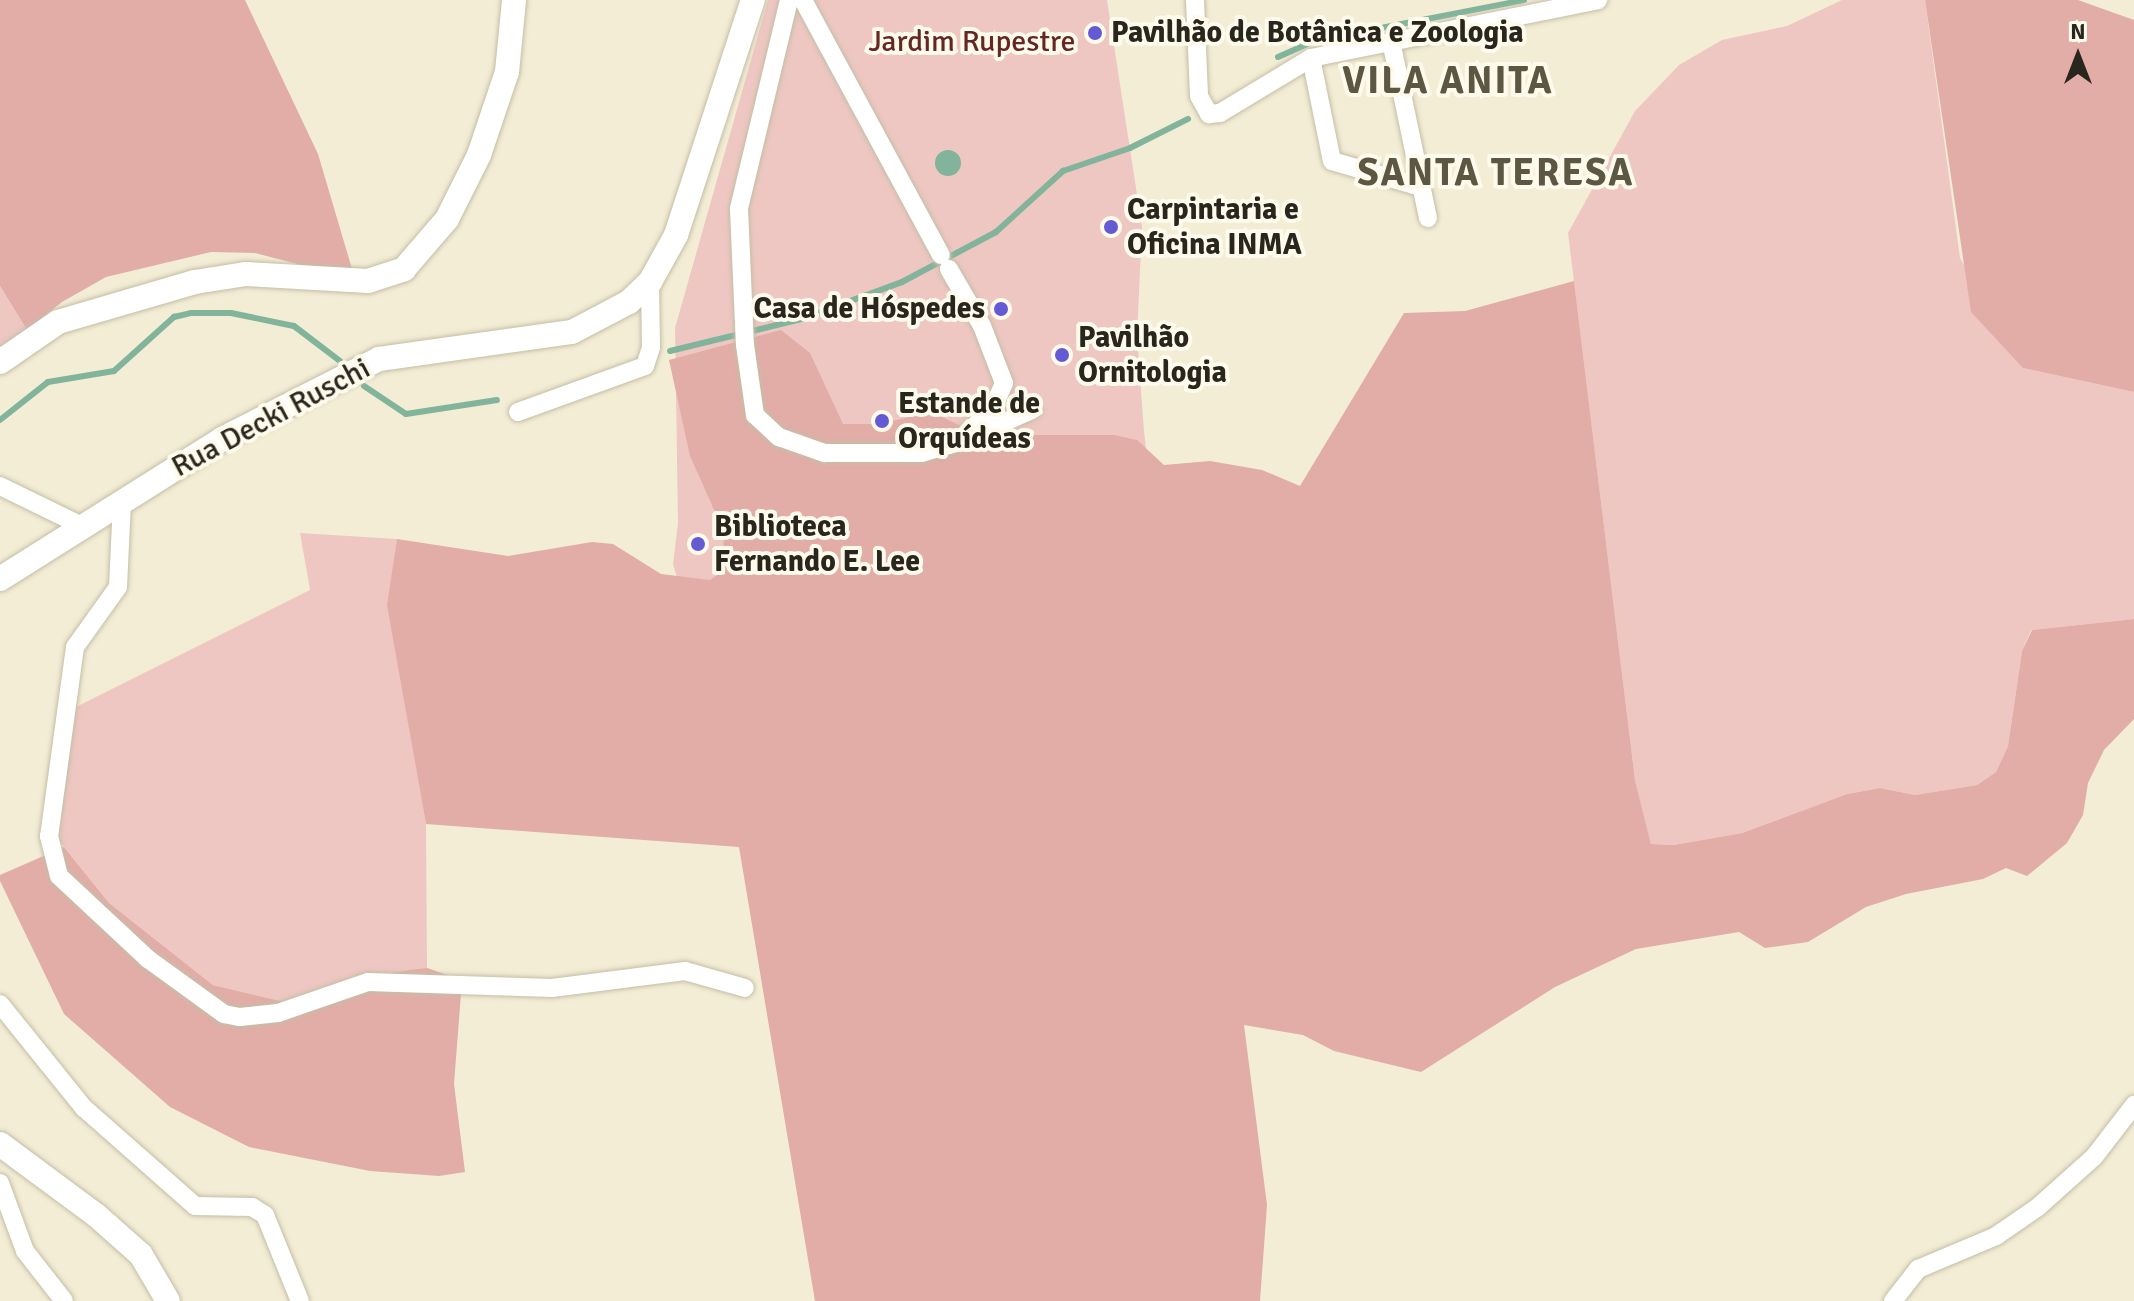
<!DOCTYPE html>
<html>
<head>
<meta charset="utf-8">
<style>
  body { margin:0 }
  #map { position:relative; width:2134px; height:1301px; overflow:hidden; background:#f3edd5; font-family:Signika,sans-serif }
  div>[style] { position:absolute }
  .green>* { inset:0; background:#eec7c2 }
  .forest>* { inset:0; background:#e2ada7 }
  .water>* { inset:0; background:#82b49c }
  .round { border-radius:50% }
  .stream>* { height:6px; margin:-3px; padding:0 3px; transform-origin:3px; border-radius:3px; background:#82b49c }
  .roads { filter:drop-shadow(0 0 2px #c4bea6) drop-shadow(0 0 2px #c4bea6) }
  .minor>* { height:18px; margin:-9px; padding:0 9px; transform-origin:9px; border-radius:9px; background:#fff }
  .tertiary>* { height:24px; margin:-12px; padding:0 12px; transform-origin:12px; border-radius:12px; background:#fff }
  .dots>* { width:22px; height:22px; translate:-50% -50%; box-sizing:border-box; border:4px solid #fefaec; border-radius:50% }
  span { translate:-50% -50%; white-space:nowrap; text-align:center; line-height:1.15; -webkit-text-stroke:8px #fefaec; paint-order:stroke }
  .poi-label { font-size:30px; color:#28261d; font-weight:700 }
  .left { translate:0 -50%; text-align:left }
  .right { translate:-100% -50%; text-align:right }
  .park-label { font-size:30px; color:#662623 }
  .street-label { font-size:30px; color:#28261d }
  .district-label { font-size:38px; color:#5c5742; font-weight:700; letter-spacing:2px }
  .north { position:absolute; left:2038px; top:16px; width:80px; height:80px; -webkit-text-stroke:6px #fefaec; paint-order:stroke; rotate:0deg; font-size:22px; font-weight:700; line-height:32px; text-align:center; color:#28261d }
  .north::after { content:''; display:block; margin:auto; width:28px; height:36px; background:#28261d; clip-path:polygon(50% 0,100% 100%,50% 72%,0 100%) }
</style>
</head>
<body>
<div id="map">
  <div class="green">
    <div style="clip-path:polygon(768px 0,1107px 0,1142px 227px,1137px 336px,1144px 431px,1243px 1301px,760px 866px,673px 564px,678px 523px,675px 328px)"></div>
    <div style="clip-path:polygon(1842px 0,1925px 0,1960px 258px,2023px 368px,2134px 392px,2134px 619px,2031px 630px,2022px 651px,2008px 746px,1996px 772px,1977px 785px,1915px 795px,1880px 788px,1847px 794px,1742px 833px,1674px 845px,1651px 844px,1635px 780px,1568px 233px,1635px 111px,1679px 65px,1722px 40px,1787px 26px)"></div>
    <div style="clip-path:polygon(0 286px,27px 330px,0 350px)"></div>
    <div style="clip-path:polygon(300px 533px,397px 539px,388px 605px,426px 824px,427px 968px,289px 1003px,213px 985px,109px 903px,45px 823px,60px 715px,310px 590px)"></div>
  </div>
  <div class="forest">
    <div style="clip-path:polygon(0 0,245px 0,318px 154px,355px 279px,255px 253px,211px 252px,106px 277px,62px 302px,27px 330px,0 286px)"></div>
    <div style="clip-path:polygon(1925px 0,2078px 0,2134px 20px,2134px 392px,2023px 368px,1971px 312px)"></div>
    <div style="clip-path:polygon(1574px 281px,1635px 780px,1651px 844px,1674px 845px,1742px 833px,1847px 794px,1880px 788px,1915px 795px,1977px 785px,1996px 772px,2008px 746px,2022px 651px,2032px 630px,2134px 619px,2134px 719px,2104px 750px,2088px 783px,2083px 815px,2067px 843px,2027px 876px,2006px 868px,1983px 879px,1906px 894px,1866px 907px,1808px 942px,1765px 948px,1739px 932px,1636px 949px,1555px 987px,1421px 1072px,1334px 1051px,1303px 1035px,1244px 1025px,1267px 1205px,1260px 1301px,815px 1301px,739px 847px,426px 824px,387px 605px,397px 539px,508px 556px,592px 542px,613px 544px,661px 574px,710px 580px,723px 571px,724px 532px,690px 456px,669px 360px,781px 330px,810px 353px,843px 424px,879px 424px,931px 412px,981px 435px,1114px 435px,1137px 440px,1164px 465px,1210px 461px,1262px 470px,1300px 486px,1404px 313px,1465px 311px)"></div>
    <div style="clip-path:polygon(64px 847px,109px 903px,213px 985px,289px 1003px,351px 981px,410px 970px,427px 968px,453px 977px,461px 994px,454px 1084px,465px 1172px,439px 1176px,370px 1171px,249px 1147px,170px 1107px,64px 1014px,0 881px,0 875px)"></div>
  </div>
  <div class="water">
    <div class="round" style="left:935px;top:150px;width:26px;height:26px"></div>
  </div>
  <div class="stream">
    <div style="left:1278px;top:57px;width:39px;rotate:-24deg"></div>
    <div style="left:1314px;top:41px;width:214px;rotate:-11deg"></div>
    <div style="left:670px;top:351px;width:135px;rotate:-13.7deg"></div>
    <div style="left:801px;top:319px;width:108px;rotate:-20.1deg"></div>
    <div style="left:902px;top:282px;width:106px;rotate:-28deg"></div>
    <div style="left:996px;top:232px;width:91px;rotate:-42.3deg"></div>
    <div style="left:1063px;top:171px;width:71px;rotate:-18.9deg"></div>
    <div style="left:1130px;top:148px;width:65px;rotate:-26.6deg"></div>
    <div style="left:364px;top:386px;width:50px;rotate:33.7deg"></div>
    <div style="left:406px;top:414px;width:92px;rotate:-8.7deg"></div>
    <div style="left:0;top:420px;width:61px;rotate:-38.4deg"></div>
    <div style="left:48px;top:382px;width:67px;rotate:-9.5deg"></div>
    <div style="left:114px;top:371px;width:81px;rotate:-42deg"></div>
    <div style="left:174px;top:317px;width:17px;rotate:-13deg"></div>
    <div style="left:191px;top:313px;width:40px"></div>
    <div style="left:231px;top:313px;width:64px;rotate:11.7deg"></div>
    <div style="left:294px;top:326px;width:58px;rotate:37.3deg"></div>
  </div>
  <div class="roads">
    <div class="minor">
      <div style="left:789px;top:0;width:215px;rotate:103.5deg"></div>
      <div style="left:739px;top:209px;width:136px;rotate:87.5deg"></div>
      <div style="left:745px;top:345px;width:71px;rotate:81.9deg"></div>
      <div style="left:755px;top:415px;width:33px;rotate:43deg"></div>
      <div style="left:779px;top:437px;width:48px;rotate:19.6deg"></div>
      <div style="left:824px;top:453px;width:97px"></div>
      <div style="left:921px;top:453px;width:37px;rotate:-16deg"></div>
      <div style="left:957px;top:443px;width:50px;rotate:-44.2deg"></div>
      <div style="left:993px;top:408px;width:27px;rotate:-66deg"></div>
      <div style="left:1004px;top:383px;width:61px;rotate:-111.1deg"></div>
      <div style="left:982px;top:326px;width:66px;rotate:-120.1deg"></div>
      <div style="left:803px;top:0;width:290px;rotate:61.6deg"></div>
      <div style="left:1195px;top:0;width:96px;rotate:87.6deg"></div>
      <div style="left:1199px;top:96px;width:21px;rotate:61deg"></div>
      <div style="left:1209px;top:114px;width:11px;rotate:-5deg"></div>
      <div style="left:1220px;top:113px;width:106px;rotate:-31.1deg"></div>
      <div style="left:1311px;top:58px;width:293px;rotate:-11.4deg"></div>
      <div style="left:1391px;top:41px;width:181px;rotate:78.2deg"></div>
      <div style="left:1311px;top:58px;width:105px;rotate:78.5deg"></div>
      <div style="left:1332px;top:161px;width:93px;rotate:16.3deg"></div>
      <div style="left:518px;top:412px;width:135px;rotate:-19.9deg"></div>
      <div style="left:645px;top:366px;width:20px;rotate:-72deg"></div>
      <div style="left:651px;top:347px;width:65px;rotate:-90.9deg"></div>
      <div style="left:971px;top:437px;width:67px;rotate:-23.9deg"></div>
      <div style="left:0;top:486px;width:89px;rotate:26deg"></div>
      <div style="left:122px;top:502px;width:85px;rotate:92.7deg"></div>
      <div style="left:118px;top:587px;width:74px;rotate:125.6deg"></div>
      <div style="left:75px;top:647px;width:191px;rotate:97.8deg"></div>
      <div style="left:49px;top:836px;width:41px;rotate:76deg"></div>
      <div style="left:59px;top:876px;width:122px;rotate:43deg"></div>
      <div style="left:148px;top:959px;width:94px;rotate:35.9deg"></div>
      <div style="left:224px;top:1014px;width:16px;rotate:11deg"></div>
      <div style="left:240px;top:1017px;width:38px;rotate:-6deg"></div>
      <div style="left:278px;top:1013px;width:95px;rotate:-19deg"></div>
      <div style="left:368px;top:982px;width:184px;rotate:1.9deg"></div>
      <div style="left:552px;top:988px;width:134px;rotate:-7.3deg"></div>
      <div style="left:685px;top:971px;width:62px;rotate:15.8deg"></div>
      <div style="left:0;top:1004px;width:134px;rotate:51.1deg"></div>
      <div style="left:84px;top:1108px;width:148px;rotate:41.4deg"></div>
      <div style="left:195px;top:1206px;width:57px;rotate:1deg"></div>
      <div style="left:252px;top:1207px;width:15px;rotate:32deg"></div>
      <div style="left:265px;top:1215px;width:93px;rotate:67.9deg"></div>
      <div style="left:0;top:1183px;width:72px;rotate:69.8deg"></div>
      <div style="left:25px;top:1251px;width:63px;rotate:52deg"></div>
      <div style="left:1893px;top:1301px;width:41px;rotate:-52deg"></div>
      <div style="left:1918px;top:1269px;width:85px;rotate:-22.9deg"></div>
      <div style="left:1996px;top:1236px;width:51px;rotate:-34.6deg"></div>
      <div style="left:2038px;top:1207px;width:75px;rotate:-41.8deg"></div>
      <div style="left:2094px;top:1157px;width:66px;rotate:-52.4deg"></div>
    </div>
    <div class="tertiary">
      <div style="left:0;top:362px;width:70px;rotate:-34.6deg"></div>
      <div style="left:58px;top:322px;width:143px;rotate:-16.3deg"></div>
      <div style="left:195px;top:282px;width:52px;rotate:-8.9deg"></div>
      <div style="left:246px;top:274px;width:122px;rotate:3.3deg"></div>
      <div style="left:368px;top:281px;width:38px;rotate:-18deg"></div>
      <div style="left:404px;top:269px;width:66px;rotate:-49.3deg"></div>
      <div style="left:447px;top:219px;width:72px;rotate:-63.4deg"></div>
      <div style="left:479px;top:155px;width:88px;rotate:-71.4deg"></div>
      <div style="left:507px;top:72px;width:72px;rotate:-84.4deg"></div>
      <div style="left:0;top:579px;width:262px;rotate:-32.2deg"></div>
      <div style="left:222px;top:439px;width:176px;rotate:-27deg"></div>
      <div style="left:379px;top:359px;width:195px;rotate:-8deg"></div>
      <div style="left:572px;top:332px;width:64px;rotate:-27.8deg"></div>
      <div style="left:629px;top:302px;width:29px;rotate:-44deg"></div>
      <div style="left:650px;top:282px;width:54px;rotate:-61deg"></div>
      <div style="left:676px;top:235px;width:247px;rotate:-71.9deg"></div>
      <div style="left:0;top:1144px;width:119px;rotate:36.5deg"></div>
      <div style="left:96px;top:1215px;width:60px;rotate:41.6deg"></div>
      <div style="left:141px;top:1255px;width:53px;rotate:59.6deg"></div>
    </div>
  </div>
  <div class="dots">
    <div style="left:1095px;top:33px;background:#645ad3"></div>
    <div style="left:1111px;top:227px;background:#645ad3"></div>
    <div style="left:1001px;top:309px;background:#645ad3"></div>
    <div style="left:1062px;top:355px;background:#645ad3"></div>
    <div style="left:882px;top:421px;background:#645ad3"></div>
    <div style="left:698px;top:544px;background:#645ad3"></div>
  </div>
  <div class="poi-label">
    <span class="left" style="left:1111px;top:33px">Pavilhão de Botânica e Zoologia</span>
    <span class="left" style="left:1127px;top:227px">Carpintaria e<br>Oficina INMA</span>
    <span class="right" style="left:985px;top:309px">Casa de Hóspedes</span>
    <span class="left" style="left:1078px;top:355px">Pavilhão<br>Ornitologia</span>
    <span class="left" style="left:898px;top:421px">Estande de<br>Orquídeas</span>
    <span class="left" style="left:714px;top:544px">Biblioteca<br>Fernando E. Lee</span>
  </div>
  <div class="park-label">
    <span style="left:972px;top:42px">Jardim Rupestre</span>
  </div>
  <div class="street-label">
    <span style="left:271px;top:418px;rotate:-28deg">Rua Decki Ruschi</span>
  </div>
  <div class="district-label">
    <span style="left:1448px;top:81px">VILA ANITA</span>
    <span style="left:1496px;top:173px">SANTA TERESA</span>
  </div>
  <div class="north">N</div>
</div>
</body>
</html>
